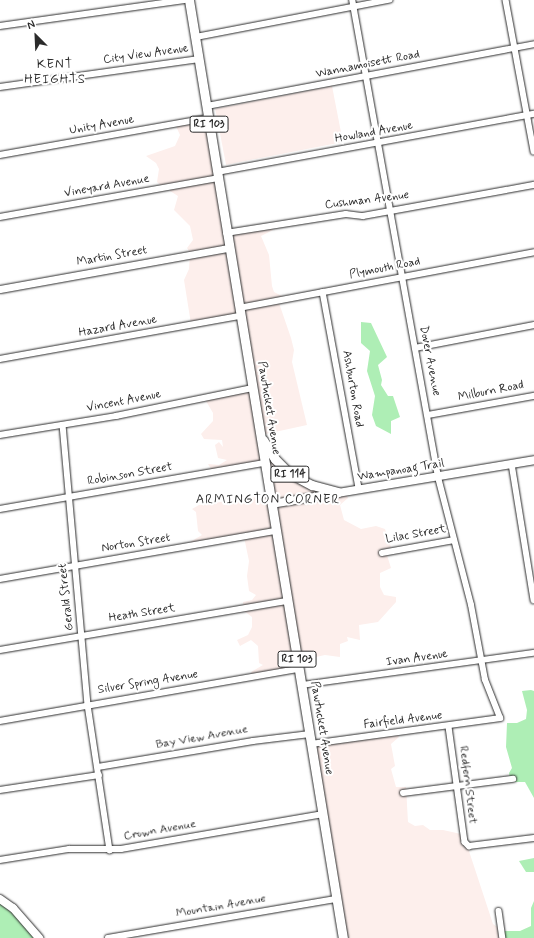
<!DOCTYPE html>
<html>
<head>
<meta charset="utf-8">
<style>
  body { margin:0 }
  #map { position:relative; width:534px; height:938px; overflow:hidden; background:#fff; font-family:Mynerve,sans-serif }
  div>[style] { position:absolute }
  .built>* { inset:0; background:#fdefec; transform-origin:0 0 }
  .green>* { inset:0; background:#aeeeb5 }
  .roads { filter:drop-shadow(0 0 1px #2b2b2b) drop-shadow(0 0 1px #2b2b2b) }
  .minor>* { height:5.5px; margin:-2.75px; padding:0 2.75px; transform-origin:2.75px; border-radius:2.75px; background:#fff }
  .tertiary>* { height:7px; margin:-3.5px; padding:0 3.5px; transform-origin:3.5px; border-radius:3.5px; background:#fff }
  .secondary>* { height:8px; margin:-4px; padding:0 4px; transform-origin:4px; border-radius:4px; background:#fff }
  .primary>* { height:9px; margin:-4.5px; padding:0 4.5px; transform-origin:4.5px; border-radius:4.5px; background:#fff }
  span { translate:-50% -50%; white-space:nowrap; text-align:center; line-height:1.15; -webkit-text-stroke:4px #fff; paint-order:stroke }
  .shield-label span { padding:1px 3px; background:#fff; border:1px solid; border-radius:3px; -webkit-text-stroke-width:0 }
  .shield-label { font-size:11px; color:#2b2b2b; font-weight:700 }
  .street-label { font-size:12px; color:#2b2b2b }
  .neighbourhood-label { font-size:13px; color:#2b2b2b; letter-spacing:1px }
  .north { position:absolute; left:16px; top:16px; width:40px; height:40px; -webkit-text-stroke:3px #fff; paint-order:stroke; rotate:336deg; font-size:11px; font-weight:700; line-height:16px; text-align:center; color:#2b2b2b }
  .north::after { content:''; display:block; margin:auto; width:14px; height:18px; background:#2b2b2b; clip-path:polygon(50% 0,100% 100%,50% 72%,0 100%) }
</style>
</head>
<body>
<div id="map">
  <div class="built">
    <div style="left:332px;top:86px;width:57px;height:119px;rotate:79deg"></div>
    <div style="clip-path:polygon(208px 118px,226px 233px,270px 226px,273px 230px,261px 236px,269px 255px,272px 286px,274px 292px,284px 297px,279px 303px,291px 338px,294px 350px,292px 362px,307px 425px,261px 435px,290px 475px,344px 492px,348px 498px,340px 505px,344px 520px,361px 529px,376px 526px,385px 529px,391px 547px,386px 552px,391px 568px,380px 573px,380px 587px,384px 595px,396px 597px,396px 602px,378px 622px,359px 625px,360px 640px,347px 637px,348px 641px,340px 644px,340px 657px,325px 655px,302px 660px,299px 658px,298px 668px,253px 677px,251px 672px,263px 665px,259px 663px,258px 646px,251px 640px,240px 646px,237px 640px,248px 635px,252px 627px,252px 617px,244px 611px,243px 602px,252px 600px,256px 595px,249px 591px,247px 576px,249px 561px,244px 537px,193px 546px,190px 542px,202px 535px,198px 531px,196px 512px,192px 509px,199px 505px,270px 495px,263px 463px,213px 472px,208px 464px,219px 465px,227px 460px,218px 458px,215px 445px,219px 442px,223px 447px,222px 440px,204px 439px,201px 434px,213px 421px,213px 413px,206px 401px,208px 397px,253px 388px,240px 316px,191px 324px,184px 280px,189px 269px,190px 253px,187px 248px,193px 240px,190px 226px,174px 210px,178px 196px,170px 191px,170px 187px,163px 187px,157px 182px,159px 169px,156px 163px,146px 156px,175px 146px,180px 135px,175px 124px)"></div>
    <div style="clip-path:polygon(397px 733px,399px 737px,391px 744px,395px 766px,391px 769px,396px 787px,406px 787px,408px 822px,415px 826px,423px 825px,430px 830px,443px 830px,461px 834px,467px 845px,493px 924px,500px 929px,504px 938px,343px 938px,315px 743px)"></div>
  </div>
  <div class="green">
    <div style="clip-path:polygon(361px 322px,371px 323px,387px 357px,378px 365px,382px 380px,381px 385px,388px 396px,393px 396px,400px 417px,391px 421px,391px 434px,376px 426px,372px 415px,375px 396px,367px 371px,370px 351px,361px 343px)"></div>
    <div style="clip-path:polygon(531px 690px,534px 691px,534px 798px,525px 782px,515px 782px,510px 779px,509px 773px,512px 768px,506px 747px,507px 723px,517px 723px,526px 719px,527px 710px,522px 691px)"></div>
    <div style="clip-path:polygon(534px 858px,534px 872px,526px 872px,519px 861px)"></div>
    <div style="clip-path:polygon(0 898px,39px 938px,0 938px)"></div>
    <div style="clip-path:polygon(534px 901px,534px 938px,504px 938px,503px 931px,520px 931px,531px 926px,531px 908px)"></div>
  </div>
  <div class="roads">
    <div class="minor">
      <div style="left:506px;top:0;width:154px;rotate:79.5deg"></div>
      <div style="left:0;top:26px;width:186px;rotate:-8deg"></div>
      <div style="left:196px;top:37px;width:197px;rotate:-10.9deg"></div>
      <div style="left:0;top:87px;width:201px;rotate:-8deg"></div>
      <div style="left:207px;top:106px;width:333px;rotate:-10.7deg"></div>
      <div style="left:0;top:155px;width:211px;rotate:-10.1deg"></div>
      <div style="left:217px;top:172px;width:322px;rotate:-10.4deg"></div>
      <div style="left:0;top:217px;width:221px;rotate:-10.1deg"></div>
      <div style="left:226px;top:233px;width:121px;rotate:-9deg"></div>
      <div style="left:346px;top:214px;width:17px;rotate:7deg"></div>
      <div style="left:363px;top:216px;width:174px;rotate:-10.3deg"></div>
      <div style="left:323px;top:292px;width:200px;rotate:79.6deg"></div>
      <div style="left:239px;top:308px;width:300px;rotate:-10.7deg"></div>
      <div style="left:415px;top:348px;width:121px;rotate:-10.9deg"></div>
      <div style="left:0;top:359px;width:244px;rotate:-10.2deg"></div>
      <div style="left:428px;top:415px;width:108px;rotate:-10.2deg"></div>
      <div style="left:63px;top:425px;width:281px;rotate:84.9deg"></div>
      <div style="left:88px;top:705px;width:147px;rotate:81.4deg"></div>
      <div style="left:0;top:435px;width:118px;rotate:-9.3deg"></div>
      <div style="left:116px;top:416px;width:139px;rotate:-11.6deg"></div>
      <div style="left:512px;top:464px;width:138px;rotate:80.8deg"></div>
      <div style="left:0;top:509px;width:268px;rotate:-9.9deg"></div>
      <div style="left:382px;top:553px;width:73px;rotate:-10.2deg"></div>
      <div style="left:0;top:579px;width:280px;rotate:-9.9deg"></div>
      <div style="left:0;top:650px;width:292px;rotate:-9.7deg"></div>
      <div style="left:302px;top:685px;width:234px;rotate:-7.9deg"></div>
      <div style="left:0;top:721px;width:303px;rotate:-9.9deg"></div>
      <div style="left:449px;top:727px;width:116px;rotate:82.1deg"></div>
      <div style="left:465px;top:842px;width:6px;rotate:45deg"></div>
      <div style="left:469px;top:846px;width:65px;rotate:-7deg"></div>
      <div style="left:311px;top:744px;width:191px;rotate:-7.8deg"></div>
      <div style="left:500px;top:718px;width:41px;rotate:-111.5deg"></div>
      <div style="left:485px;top:680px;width:76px;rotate:-100.6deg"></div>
      <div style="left:471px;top:605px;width:132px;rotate:-104.5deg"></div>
      <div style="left:438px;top:477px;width:485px;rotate:-100.2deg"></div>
      <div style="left:98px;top:767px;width:157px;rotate:-9.5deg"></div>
      <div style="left:253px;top:741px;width:57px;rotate:-7deg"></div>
      <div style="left:0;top:790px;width:100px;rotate:-8.6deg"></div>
      <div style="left:403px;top:793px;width:111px;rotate:-7.3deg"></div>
      <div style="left:0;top:860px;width:70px;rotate:-9.1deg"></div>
      <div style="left:69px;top:849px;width:52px"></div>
      <div style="left:121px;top:849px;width:205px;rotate:-9.8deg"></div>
      <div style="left:499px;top:911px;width:27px;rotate:82deg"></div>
      <div style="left:108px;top:938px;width:232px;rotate:-9.7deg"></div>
    </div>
    <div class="tertiary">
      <div style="left:0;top:289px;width:232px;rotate:-10.2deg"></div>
    </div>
    <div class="secondary">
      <div style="left:272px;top:504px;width:266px;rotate:-9.5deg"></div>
      <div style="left:0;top:899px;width:16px;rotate:35deg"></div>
      <div style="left:13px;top:908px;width:40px;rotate:49deg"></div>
    </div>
    <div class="primary">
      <div style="left:189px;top:0;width:951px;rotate:80.68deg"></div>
      <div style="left:263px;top:440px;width:22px;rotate:58deg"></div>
      <div style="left:275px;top:459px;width:20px;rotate:45deg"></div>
      <div style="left:289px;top:473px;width:26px;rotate:28deg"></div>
      <div style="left:312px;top:485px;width:27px;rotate:15deg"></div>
    </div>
  </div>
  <div class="shield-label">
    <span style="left:209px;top:124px">RI 103</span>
    <span style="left:290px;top:474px">RI 114</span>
    <span style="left:297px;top:659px">RI 103</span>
  </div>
  <div class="street-label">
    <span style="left:146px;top:55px;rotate:-8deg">City View Avenue</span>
    <span style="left:368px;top:65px;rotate:-11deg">Wannamoisett Road</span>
    <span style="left:102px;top:126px;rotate:-10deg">Unity Avenue</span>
    <span style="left:374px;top:133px;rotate:-10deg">Howland Avenue</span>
    <span style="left:107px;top:187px;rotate:-10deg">Vineyard Avenue</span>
    <span style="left:367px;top:201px;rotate:-7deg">Cushman Avenue</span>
    <span style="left:112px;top:257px;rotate:-10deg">Martin Street</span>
    <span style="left:385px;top:269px;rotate:-11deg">Plymouth Road</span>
    <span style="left:118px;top:327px;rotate:-10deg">Hazard Avenue</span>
    <span style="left:429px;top:361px;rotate:79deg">Dover Avenue</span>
    <span style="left:352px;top:389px;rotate:80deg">Ashburton Road</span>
    <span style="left:491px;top:392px;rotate:-11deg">Milburn Road</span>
    <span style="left:124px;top:402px;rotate:-11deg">Vincent Avenue</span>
    <span style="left:268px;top:408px;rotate:81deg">Pawtucket Avenue</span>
    <span style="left:401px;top:471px;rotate:-9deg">Wampanoag Trail</span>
    <span style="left:130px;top:475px;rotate:-10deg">Robinson Street</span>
    <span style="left:416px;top:535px;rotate:-10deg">Lilac Street</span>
    <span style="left:136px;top:544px;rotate:-9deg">Norton Street</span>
    <span style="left:67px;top:597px;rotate:-96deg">Gerald Street</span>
    <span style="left:142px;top:614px;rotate:-9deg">Heath Street</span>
    <span style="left:417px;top:659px;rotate:-8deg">Ivan Avenue</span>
    <span style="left:148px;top:683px;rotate:-9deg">Silver Spring Avenue</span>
    <span style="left:403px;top:721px;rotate:-7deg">Fairfield Avenue</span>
    <span style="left:321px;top:728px;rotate:81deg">Pawtucket Avenue</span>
    <span style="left:202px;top:738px;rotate:-10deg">Bay View Avenue</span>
    <span style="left:467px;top:785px;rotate:83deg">Redfern Street</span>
    <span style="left:160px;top:831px;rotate:-10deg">Crown Avenue</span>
    <span style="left:221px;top:907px;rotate:-10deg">Mountain Avenue</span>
  </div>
  <div class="neighbourhood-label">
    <span style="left:55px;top:73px">KENT<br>HEIGHTS</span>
    <span style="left:268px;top:500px">ARMINGTON CORNER</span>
  </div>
  <div class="north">N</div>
</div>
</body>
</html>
